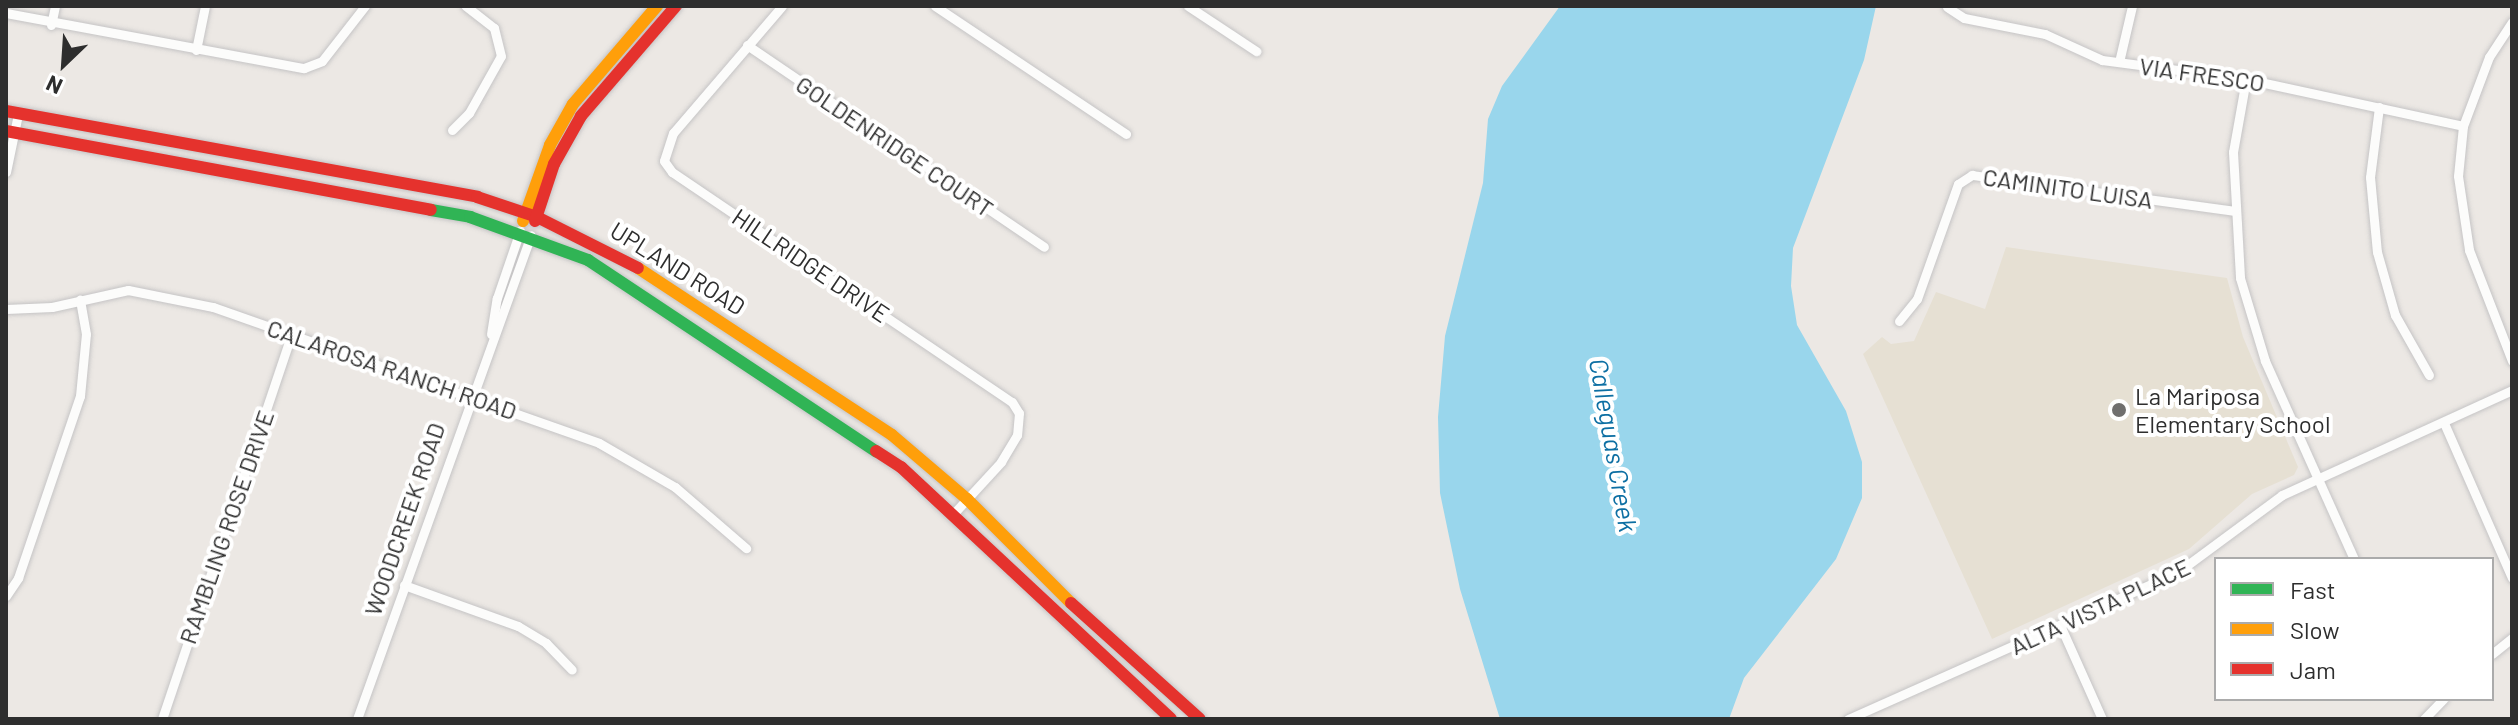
<!DOCTYPE html>
<html>
<head>
<meta charset="utf-8">
<style>
  body { margin:0 }
  #map { position:relative; width:2518px; height:725px; overflow:hidden; background:#ece8e4; font-family:Barlow,sans-serif }
  div>[style] { position:absolute }
  .education>* { inset:0; background:#e6e0d3 }
  .water>* { inset:0; background:#99d6ec }
  .roads { filter:drop-shadow(0 0 2px #c5c4c5) drop-shadow(0 0 2px #c5c4c5) }
  .street>* { height:9px; margin:-4.5px; padding:0 4.5px; transform-origin:4.5px; border-radius:4.5px; background:#fcfcfb }
  .fast>* { height:12px; margin:-6px; padding:0 6px; transform-origin:6px; border-radius:6px; background:#30b455 }
  .slow>* { height:12px; margin:-6px; padding:0 6px; transform-origin:6px; border-radius:6px; background:#ff9f0a }
  .jam>* { height:12px; margin:-6px; padding:0 6px; transform-origin:6px; border-radius:6px; background:#e5322d }
  .dots>* { width:22px; height:22px; translate:-50% -50%; box-sizing:border-box; border:4px solid #fff; border-radius:50% }
  span { translate:-50% -50%; white-space:nowrap; text-align:center; line-height:1.15; -webkit-text-stroke:8px #fff; paint-order:stroke }
  .street-label { font-size:24px; color:#2e2e2e }
  .poi-label { font-size:24px; color:#2e2e2e }
  .left { translate:0 -50%; text-align:left }
  .water-label { font-size:26px; color:#0d6fa3; font-style:italic }
  .frame { position:absolute; inset:0; border:8px solid #2e2e2e; pointer-events:none }
  .legend { position:absolute; left:2214px; top:557px; width:280px; height:144px; box-sizing:border-box; background:#fff; border:2px solid #ababab; margin:0; padding:10px 14px; list-style:none; font-size:24px; color:#2e2e2e }
  .legend li { display:flex; align-items:center; gap:16px; height:40px }
  .legend b { width:40px; border:2px solid #ababab }
  .north { position:absolute; left:24px; top:24px; width:80px; height:80px; -webkit-text-stroke:6px #fff; paint-order:stroke; rotate:205deg; font-size:22px; font-weight:700; line-height:32px; text-align:center; color:#2e2e2e }
  .north::after { content:''; display:block; margin:auto; width:28px; height:36px; background:#2e2e2e; clip-path:polygon(50% 0,100% 100%,50% 72%,0 100%) }
</style>
</head>
<body>
<div id="map">
  <div class="education">
    <div style="clip-path:polygon(2006px 247px,2227px 278px,2243px 337px,2298px 467px,2294px 475px,2252px 494px,2189px 549px,1992px 639px,1863px 354px,1882px 337px,1891px 344px,1914px 341px,1936px 292px,1985px 309px)"></div>
  </div>
  <div class="water">
    <div style="clip-path:polygon(1560px 6px,1876px 6px,1864px 60px,1793px 248px,1791px 286px,1797px 325px,1846px 411px,1862px 462px,1862px 498px,1836px 559px,1744px 678px,1729px 719px,1500px 719px,1460px 589px,1440px 493px,1438px 417px,1445px 336px,1483px 183px,1488px 119px,1502px 86px)"></div>
  </div>
  <div class="roads">
    <div class="street">
      <div style="left:782px;top:6px;width:167px;rotate:130.6deg"></div>
      <div style="left:673px;top:133px;width:29px;rotate:108deg"></div>
      <div style="left:664px;top:161px;width:14px;rotate:54deg"></div>
      <div style="left:672px;top:172px;width:410px;rotate:34.1deg"></div>
      <div style="left:1012px;top:402px;width:13px;rotate:58deg"></div>
      <div style="left:1019px;top:413px;width:22px;rotate:95deg"></div>
      <div style="left:1017px;top:435px;width:31px;rotate:121deg"></div>
      <div style="left:1001px;top:462px;width:68px;rotate:132.6deg"></div>
      <div style="left:935px;top:6px;width:230px;rotate:33.8deg"></div>
      <div style="left:1188px;top:6px;width:82px;rotate:33.5deg"></div>
      <div style="left:1947px;top:7px;width:20px;rotate:33deg"></div>
      <div style="left:1964px;top:18px;width:83px;rotate:11.2deg"></div>
      <div style="left:2045px;top:34px;width:63px;rotate:24.5deg"></div>
      <div style="left:2102px;top:60px;width:145px;rotate:7.5deg"></div>
      <div style="left:2246px;top:79px;width:222px;rotate:12.2deg"></div>
      <div style="left:6px;top:13px;width:303px;rotate:10.5deg"></div>
      <div style="left:304px;top:68px;width:19px;rotate:-21deg"></div>
      <div style="left:322px;top:61px;width:70px;rotate:-52deg"></div>
      <div style="left:2512px;top:22px;width:42px;rotate:123.3deg"></div>
      <div style="left:2489px;top:57px;width:74px;rotate:110.6deg"></div>
      <div style="left:2463px;top:126px;width:50px;rotate:95.7deg"></div>
      <div style="left:2458px;top:176px;width:75px;rotate:81.5deg"></div>
      <div style="left:2469px;top:250px;width:119px;rotate:68.8deg"></div>
      <div style="left:51px;top:25px;width:19px;rotate:-78deg"></div>
      <div style="left:747px;top:45px;width:359px;rotate:34.2deg"></div>
      <div style="left:196px;top:50px;width:45px;rotate:-78.4deg"></div>
      <div style="left:2119px;top:62px;width:57px;rotate:-76.9deg"></div>
      <div style="left:2246px;top:79px;width:74px;rotate:100.1deg"></div>
      <div style="left:2233px;top:152px;width:126px;rotate:86.8deg"></div>
      <div style="left:2240px;top:278px;width:87px;rotate:73.2deg"></div>
      <div style="left:2265px;top:361px;width:217px;rotate:65.8deg"></div>
      <div style="left:2379px;top:107px;width:71px;rotate:97.3deg"></div>
      <div style="left:2370px;top:177px;width:75px;rotate:84.7deg"></div>
      <div style="left:2377px;top:252px;width:66px;rotate:74.1deg"></div>
      <div style="left:2395px;top:315px;width:69px;rotate:60.5deg"></div>
      <div style="left:452px;top:130px;width:24px;rotate:-45deg"></div>
      <div style="left:469px;top:113px;width:65px;rotate:-60.7deg"></div>
      <div style="left:501px;top:56px;width:29px;rotate:-104deg"></div>
      <div style="left:494px;top:28px;width:36px;rotate:-142deg"></div>
      <div style="left:6px;top:172px;width:59px;rotate:-78.3deg"></div>
      <div style="left:6px;top:309px;width:46px;rotate:-2.5deg"></div>
      <div style="left:52px;top:307px;width:78px;rotate:-12.6deg"></div>
      <div style="left:128px;top:290px;width:87px;rotate:11.3deg"></div>
      <div style="left:213px;top:307px;width:409px;rotate:19.4deg"></div>
      <div style="left:599px;top:443px;width:88px;rotate:30.1deg"></div>
      <div style="left:675px;top:487px;width:94px;rotate:40.7deg"></div>
      <div style="left:1899px;top:321px;width:28px;rotate:-51deg"></div>
      <div style="left:1917px;top:299px;width:122px;rotate:-70.4deg"></div>
      <div style="left:1958px;top:184px;width:17px;rotate:-33deg"></div>
      <div style="left:1972px;top:175px;width:265px;rotate:7.8deg"></div>
      <div style="left:491px;top:334px;width:36px;rotate:-81deg"></div>
      <div style="left:497px;top:298px;width:71px;rotate:-71.1deg"></div>
      <div style="left:2444px;top:423px;width:169px;rotate:66.3deg"></div>
      <div style="left:404px;top:585px;width:121px;rotate:19.8deg"></div>
      <div style="left:518px;top:626px;width:33px;rotate:31deg"></div>
      <div style="left:546px;top:643px;width:37px;rotate:46deg"></div>
      <div style="left:6px;top:596px;width:22px;rotate:-56deg"></div>
      <div style="left:18px;top:578px;width:192px;rotate:-71.2deg"></div>
      <div style="left:80px;top:396px;width:62px;rotate:-84.5deg"></div>
      <div style="left:86px;top:334px;width:35px;rotate:-100deg"></div>
      <div style="left:2060px;top:625px;width:103px;rotate:65.9deg"></div>
      <div style="left:2492px;top:654px;width:26px;rotate:-39deg"></div>
      <div style="left:162px;top:719px;width:405px;rotate:-71.4deg"></div>
      <div style="left:357px;top:719px;width:514px;rotate:-70.23deg"></div>
      <div style="left:1848px;top:719px;width:361px;rotate:-24deg"></div>
      <div style="left:2178px;top:572px;width:129px;rotate:-36.5deg"></div>
      <div style="left:2282px;top:495px;width:253px;rotate:-24.5deg"></div>
      <div style="left:2424px;top:719px;width:28px;rotate:-46deg"></div>
    </div>
    <div class="fast">
      <div style="left:431px;top:210px;width:40px;rotate:10deg"></div>
      <div style="left:470px;top:217px;width:126px;rotate:20deg"></div>
      <div style="left:588px;top:260px;width:346px;rotate:33.6deg"></div>
    </div>
    <div class="slow">
      <div style="left:523px;top:221px;width:81px;rotate:-70.4deg"></div>
      <div style="left:550px;top:145px;width:47px;rotate:-60.7deg"></div>
      <div style="left:573px;top:104px;width:129px;rotate:-49.4deg"></div>
      <div style="left:638px;top:268px;width:304px;rotate:33.3deg"></div>
      <div style="left:892px;top:435px;width:99px;rotate:40.5deg"></div>
      <div style="left:967px;top:499px;width:147px;rotate:45deg"></div>
    </div>
    <div class="jam">
      <div style="left:6px;top:111px;width:479px;rotate:10.3deg"></div>
      <div style="left:477px;top:197px;width:63px;rotate:18.4deg"></div>
      <div style="left:537px;top:217px;width:113px;rotate:26.8deg"></div>
      <div style="left:6px;top:131px;width:432px;rotate:10.5deg"></div>
      <div style="left:535px;top:221px;width:60px;rotate:-71.6deg"></div>
      <div style="left:554px;top:164px;width:55px;rotate:-60.6deg"></div>
      <div style="left:581px;top:116px;width:145px;rotate:-49.2deg"></div>
      <div style="left:876px;top:451px;width:30px;rotate:33deg"></div>
      <div style="left:901px;top:467px;width:369px;rotate:43deg"></div>
      <div style="left:1071px;top:603px;width:173px;rotate:42deg"></div>
    </div>
  </div>
  <div class="dots">
    <div style="left:2119px;top:410px;background:#706f6e"></div>
  </div>
  <div class="street-label">
    <span style="left:2202px;top:74px;rotate:8deg">VIA FRESCO</span>
    <span style="left:895px;top:146px;rotate:34deg">GOLDENRIDGE COURT</span>
    <span style="left:2068px;top:188px;rotate:8deg">CAMINITO LUISA</span>
    <span style="left:811px;top:265px;rotate:34deg">HILLRIDGE DRIVE</span>
    <span style="left:678px;top:268px;rotate:32deg">UPLAND ROAD</span>
    <span style="left:392px;top:369px;rotate:19deg">CALAROSA RANCH ROAD</span>
    <span style="left:404px;top:519px;rotate:-71deg">WOODCREEK ROAD</span>
    <span style="left:226px;top:527px;rotate:-71deg">RAMBLING ROSE DRIVE</span>
    <span style="left:2100px;top:606px;rotate:-25deg">ALTA VISTA PLACE</span>
  </div>
  <div class="poi-label">
    <span class="left" style="left:2135px;top:410px">La Mariposa<br>Elementary School</span>
  </div>
  <div class="water-label">
    <span style="left:1614px;top:445px;rotate:80deg">Calleguas Creek</span>
  </div>
  <div class="frame"></div>
  <ul class="legend">
  <li><b style="height:10px;background:#30b455"></b>Fast</li>
  <li><b style="height:10px;background:#ff9f0a"></b>Slow</li>
  <li><b style="height:10px;background:#e5322d"></b>Jam</li>
  </ul>
  <div class="north">N</div>
</div>
</body>
</html>
